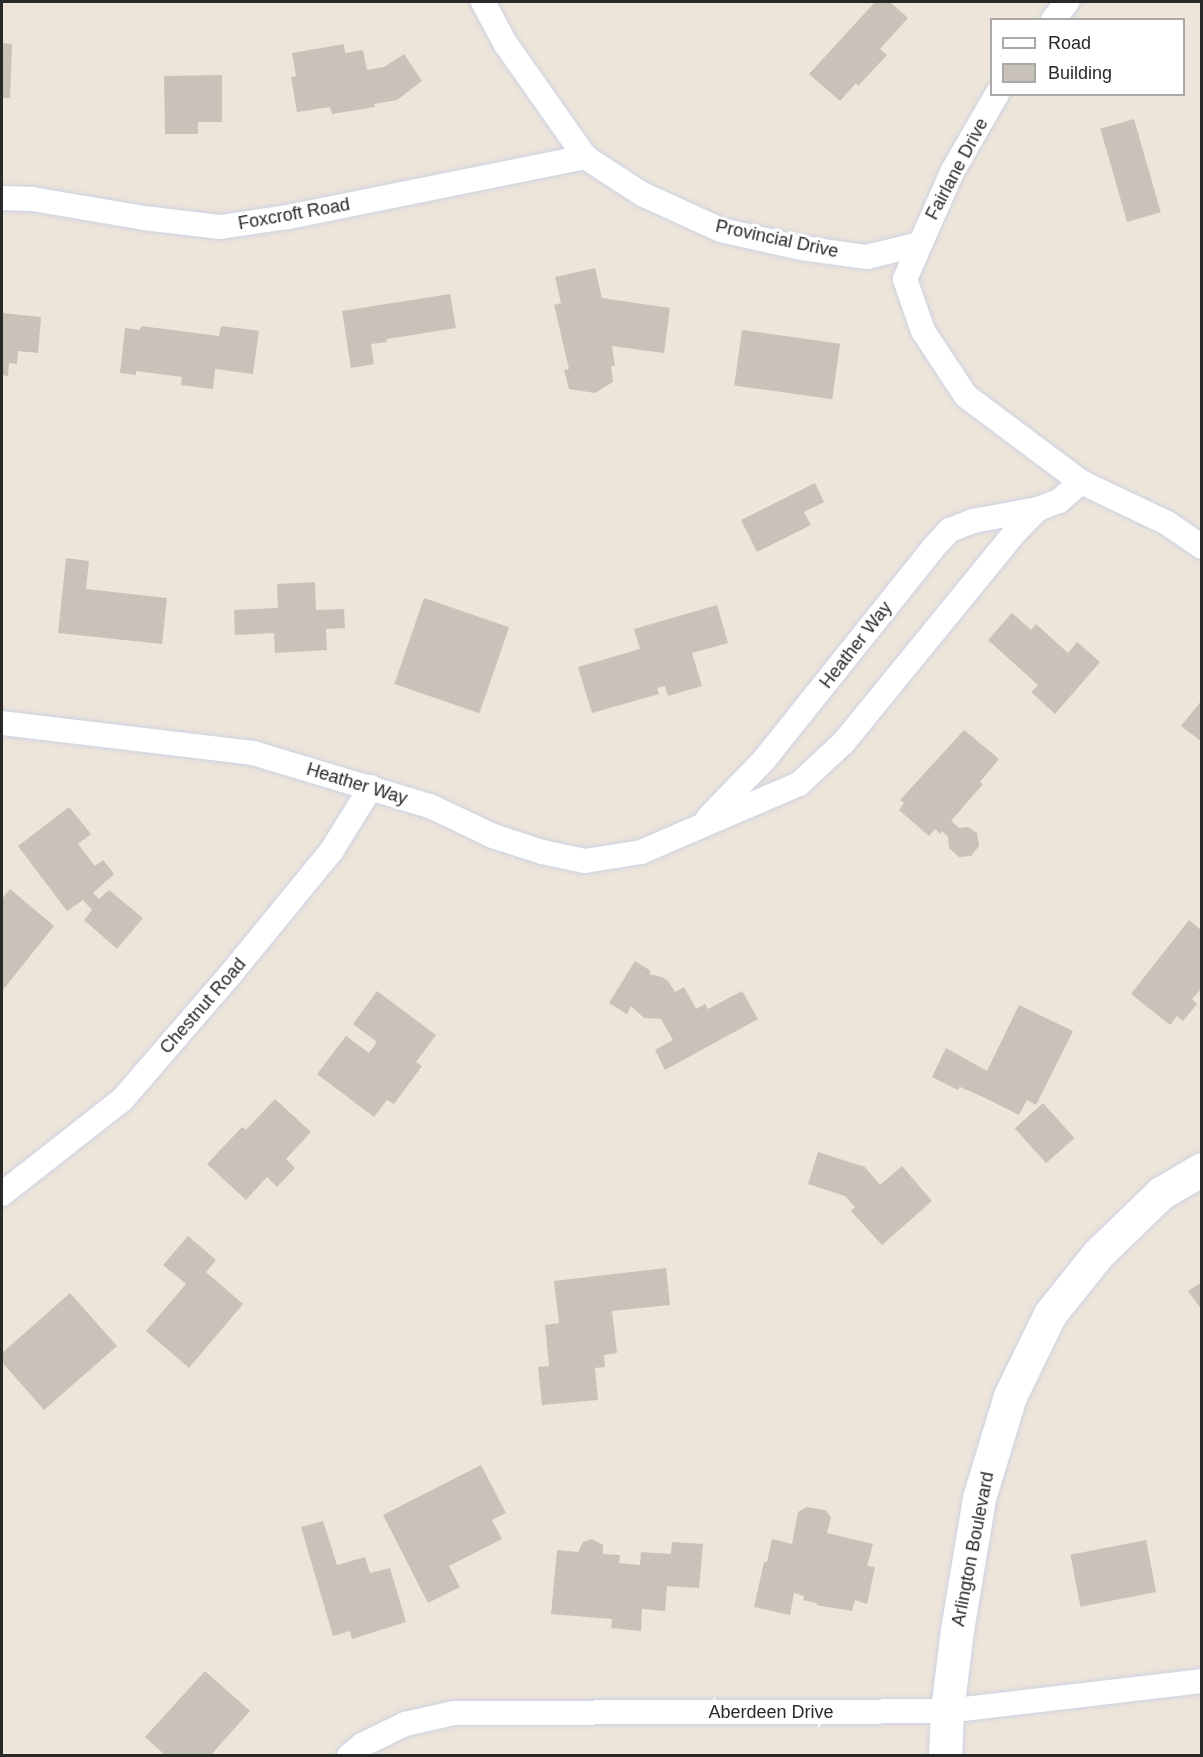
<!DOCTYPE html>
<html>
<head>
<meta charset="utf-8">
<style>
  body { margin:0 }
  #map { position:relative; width:1203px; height:1757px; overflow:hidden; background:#ede5d9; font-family:Helvetica,sans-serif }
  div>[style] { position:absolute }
  .building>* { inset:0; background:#c8c2b9; transform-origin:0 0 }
  .roads { filter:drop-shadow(0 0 2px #ced1e4) drop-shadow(0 0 2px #ced1e4) }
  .street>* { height:24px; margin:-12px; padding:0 12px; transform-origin:12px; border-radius:12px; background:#fff }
  .secondary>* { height:33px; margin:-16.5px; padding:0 16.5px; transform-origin:16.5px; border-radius:16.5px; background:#fff }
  span { translate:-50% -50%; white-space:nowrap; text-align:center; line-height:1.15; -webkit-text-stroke:6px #fff; paint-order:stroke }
  .street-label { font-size:18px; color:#292929 }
  .frame { position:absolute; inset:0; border:3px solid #292929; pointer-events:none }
  .legend { position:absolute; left:990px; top:18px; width:195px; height:78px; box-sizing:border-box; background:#fff; border:2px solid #a9a9a9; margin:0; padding:8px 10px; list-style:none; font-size:18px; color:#292929 }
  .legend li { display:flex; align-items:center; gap:12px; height:30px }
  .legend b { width:30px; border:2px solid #a9a9a9 }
</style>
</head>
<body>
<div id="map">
  <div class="building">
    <div style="clip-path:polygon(875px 2px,890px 2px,908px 18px,880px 49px,887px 55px,858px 86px,856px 83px,840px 101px,809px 74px)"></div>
    <div style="clip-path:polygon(2px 43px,12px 44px,10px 98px,2px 98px)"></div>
    <div style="clip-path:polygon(344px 44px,345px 53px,363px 50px,367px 70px,384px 67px,404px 54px,422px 81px,397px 100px,374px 104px,375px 107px,332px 114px,330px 107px,297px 112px,291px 77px,296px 76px,292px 53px)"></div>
    <div style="clip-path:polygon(222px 75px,222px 122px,198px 122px,198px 134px,165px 134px,164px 76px)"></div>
    <div style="left:1134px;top:119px;width:97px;height:35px;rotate:74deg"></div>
    <div style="clip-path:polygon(595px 268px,602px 298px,670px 308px,664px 353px,612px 346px,615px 366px,611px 366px,613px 382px,595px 393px,569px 389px,564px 370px,569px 369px,554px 305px,561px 303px,555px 277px)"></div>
    <div style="clip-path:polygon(450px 294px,456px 328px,387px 339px,387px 342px,371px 344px,374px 364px,351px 368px,342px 311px)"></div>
    <div style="clip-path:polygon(2px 313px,41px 317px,38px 353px,18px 351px,17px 364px,9px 363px,8px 376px,2px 375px)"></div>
    <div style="clip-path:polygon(141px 326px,219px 336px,221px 326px,259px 331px,253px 374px,215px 369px,213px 389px,181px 385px,182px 377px,136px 371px,136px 375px,120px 373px,125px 328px,140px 330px)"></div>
    <div style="left:742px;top:330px;width:99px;height:56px;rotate:8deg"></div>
    <div style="clip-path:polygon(815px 483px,824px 502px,804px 512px,811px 525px,757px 552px,741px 520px)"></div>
    <div style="clip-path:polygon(66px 558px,89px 561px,86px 589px,167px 598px,162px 644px,58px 633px)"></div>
    <div style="clip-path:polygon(315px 582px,316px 610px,344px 609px,345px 628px,326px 629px,327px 650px,275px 653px,274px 633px,235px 635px,234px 610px,278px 608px,277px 584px)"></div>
    <div style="left:424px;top:598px;width:90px;height:91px;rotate:19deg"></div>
    <div style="clip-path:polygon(717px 605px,728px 643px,692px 653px,702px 686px,668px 696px,665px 686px,657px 688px,659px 694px,592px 713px,578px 667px,640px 649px,634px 629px)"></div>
    <div style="clip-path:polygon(1012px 613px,1031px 630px,1036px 624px,1068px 653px,1077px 642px,1100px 662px,1055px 714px,1031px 692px,1038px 685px,988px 640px)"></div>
    <div style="clip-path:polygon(1202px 700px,1202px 742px,1181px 726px)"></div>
    <div style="clip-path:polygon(964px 730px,999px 759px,980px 782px,983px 784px,951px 821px,959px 828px,968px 827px,977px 833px,979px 846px,971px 856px,959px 857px,949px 848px,948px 837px,942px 831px,940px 834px,935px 829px,929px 836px,899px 810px,904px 803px,900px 800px)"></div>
    <div style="clip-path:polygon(69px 807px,91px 834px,78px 844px,95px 866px,103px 860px,114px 874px,93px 893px,99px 899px,109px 890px,143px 918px,117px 949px,84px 920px,92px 910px,83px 900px,67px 911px,18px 846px)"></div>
    <div style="clip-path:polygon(10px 889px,54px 926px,2px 991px,2px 899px)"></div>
    <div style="clip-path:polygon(1189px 920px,1202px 931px,1202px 988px,1192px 999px,1197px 1004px,1183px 1021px,1177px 1016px,1170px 1025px,1131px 994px)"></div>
    <div style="clip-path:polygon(635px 961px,651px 971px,649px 974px,662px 977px,668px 981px,675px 992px,684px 987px,696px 1009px,705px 1004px,708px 1009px,742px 991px,758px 1019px,665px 1070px,655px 1050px,673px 1040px,661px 1019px,644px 1018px,631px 1006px,627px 1014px,609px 1003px)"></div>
    <div style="clip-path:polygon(377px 991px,436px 1035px,416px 1062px,422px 1066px,394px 1104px,387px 1100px,374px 1117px,317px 1074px,346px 1036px,369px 1053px,377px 1042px,353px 1024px)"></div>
    <div style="clip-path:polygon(1019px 1005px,1073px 1031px,1036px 1105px,1027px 1100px,1019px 1115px,981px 1096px,960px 1087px,958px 1090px,932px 1077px,946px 1048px,987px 1071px)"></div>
    <div style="clip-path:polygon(275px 1099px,311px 1132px,286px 1159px,295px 1168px,277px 1187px,267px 1177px,246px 1200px,207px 1164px,242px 1127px,246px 1130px)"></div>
    <div style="left:1043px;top:1103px;width:47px;height:38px;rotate:48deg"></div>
    <div style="clip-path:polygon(818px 1152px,865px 1167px,880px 1185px,902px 1166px,932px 1201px,882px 1245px,851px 1211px,855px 1207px,845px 1196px,808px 1184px)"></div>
    <div style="clip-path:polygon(188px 1236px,216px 1260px,206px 1272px,243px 1304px,189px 1368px,146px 1331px,186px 1284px,163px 1265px)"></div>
    <div style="clip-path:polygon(666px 1268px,670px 1305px,612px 1311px,617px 1353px,604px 1355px,605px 1367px,595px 1368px,598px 1400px,542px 1405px,538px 1367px,549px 1366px,545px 1325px,559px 1323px,554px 1281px)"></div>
    <div style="clip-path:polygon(1202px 1282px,1202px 1310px,1188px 1291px)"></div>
    <div style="clip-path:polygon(70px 1293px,117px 1346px,44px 1410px,2px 1362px,2px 1353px)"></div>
    <div style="clip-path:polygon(481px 1465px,506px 1513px,492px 1520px,502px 1539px,449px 1566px,460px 1587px,428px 1603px,383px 1515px)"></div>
    <div style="clip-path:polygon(807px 1507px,825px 1510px,831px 1517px,827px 1533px,873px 1544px,867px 1566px,875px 1567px,867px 1604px,855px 1600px,852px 1611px,816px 1605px,817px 1603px,803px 1600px,804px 1596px,794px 1593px,790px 1615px,754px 1607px,764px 1562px,767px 1562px,772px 1539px,792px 1544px,798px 1512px)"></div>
    <div style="clip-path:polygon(323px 1521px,337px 1565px,365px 1557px,370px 1573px,390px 1568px,406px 1622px,352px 1639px,350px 1631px,333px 1636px,301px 1527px)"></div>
    <div style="clip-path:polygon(592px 1539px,603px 1545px,603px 1554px,620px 1555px,619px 1563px,640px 1565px,641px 1552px,671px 1554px,672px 1542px,703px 1544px,699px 1588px,667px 1586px,665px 1611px,642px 1609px,641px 1631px,611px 1628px,612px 1619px,551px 1614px,557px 1550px,578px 1552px,583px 1542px)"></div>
    <div style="left:1146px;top:1540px;width:53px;height:77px;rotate:79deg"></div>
    <div style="clip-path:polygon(205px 1671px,250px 1711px,210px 1756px,166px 1756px,145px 1737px)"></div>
  </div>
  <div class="roads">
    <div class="street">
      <div style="left:483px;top:2px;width:47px;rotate:61.8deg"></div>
      <div style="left:505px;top:43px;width:139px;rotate:54.9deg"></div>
      <div style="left:585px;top:157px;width:68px;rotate:33deg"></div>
      <div style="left:642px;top:194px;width:87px;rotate:24.5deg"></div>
      <div style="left:721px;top:230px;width:82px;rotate:12.7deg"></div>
      <div style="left:801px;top:248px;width:67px;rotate:7.8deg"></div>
      <div style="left:867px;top:257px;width:54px;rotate:-14deg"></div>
      <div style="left:1053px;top:20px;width:23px;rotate:-52deg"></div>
      <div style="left:997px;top:94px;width:90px;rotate:120deg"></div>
      <div style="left:952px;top:172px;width:117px;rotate:113.7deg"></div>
      <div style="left:905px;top:279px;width:55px;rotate:70.9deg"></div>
      <div style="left:923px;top:331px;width:78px;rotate:56.5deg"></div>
      <div style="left:966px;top:396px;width:144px;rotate:36.8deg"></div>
      <div style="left:1081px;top:482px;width:95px;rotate:25.5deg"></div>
      <div style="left:1167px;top:523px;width:42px;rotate:34.4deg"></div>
      <div style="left:2px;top:198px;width:30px;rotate:2deg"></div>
      <div style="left:32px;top:199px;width:114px;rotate:9.6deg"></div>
      <div style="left:144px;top:218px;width:77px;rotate:6.8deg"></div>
      <div style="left:220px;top:227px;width:69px;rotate:-8.4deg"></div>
      <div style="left:288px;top:217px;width:303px;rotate:-11.4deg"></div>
      <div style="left:2px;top:723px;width:253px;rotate:6.8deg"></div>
      <div style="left:253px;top:753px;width:185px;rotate:16.7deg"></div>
      <div style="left:430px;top:806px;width:70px;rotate:25.5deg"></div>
      <div style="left:493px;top:836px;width:52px;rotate:18.1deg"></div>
      <div style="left:542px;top:852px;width:44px;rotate:11.8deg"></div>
      <div style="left:585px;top:861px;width:57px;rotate:-9.1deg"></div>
      <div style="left:641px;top:852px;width:172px;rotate:-23.3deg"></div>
      <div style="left:799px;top:784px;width:62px;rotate:-43deg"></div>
      <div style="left:844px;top:742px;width:272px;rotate:-50.8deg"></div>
      <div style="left:1016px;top:531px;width:31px;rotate:-45deg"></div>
      <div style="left:708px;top:818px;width:81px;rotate:-46deg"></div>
      <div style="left:764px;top:760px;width:271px;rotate:-51.4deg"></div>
      <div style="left:933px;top:548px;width:25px;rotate:-47deg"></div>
      <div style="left:950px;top:530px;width:25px;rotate:-21deg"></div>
      <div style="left:973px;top:521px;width:66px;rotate:-10.5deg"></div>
      <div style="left:1038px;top:509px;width:22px;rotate:-21deg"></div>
      <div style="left:1059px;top:501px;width:29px;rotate:-41deg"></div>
      <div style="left:2px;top:1194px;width:152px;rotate:-38.1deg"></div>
      <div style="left:122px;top:1100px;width:164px;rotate:-49.2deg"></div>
      <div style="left:229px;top:976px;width:163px;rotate:-50.7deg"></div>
      <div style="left:332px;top:850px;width:74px;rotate:-58.2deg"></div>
      <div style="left:349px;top:1756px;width:17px;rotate:-40deg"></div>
      <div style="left:362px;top:1745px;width:48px;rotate:-26deg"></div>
      <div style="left:405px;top:1724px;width:50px;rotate:-12.7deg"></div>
      <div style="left:454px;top:1713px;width:493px;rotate:-0.2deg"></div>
      <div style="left:947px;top:1711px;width:257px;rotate:-6.7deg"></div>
    </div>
    <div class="secondary">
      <div style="left:945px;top:1756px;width:45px;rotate:-87.5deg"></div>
      <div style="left:947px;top:1711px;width:82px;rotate:-83deg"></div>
      <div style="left:957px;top:1630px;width:134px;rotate:-80.5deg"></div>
      <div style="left:979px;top:1498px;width:107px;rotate:-73.1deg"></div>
      <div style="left:1010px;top:1396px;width:91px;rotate:-64deg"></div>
      <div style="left:1050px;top:1314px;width:77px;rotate:-51.3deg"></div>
      <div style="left:1098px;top:1254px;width:88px;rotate:-44.1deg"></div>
      <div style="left:1161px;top:1193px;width:48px;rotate:-30.3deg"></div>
    </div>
  </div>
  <div class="street-label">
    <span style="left:957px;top:169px;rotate:-62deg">Fairlane Drive</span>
    <span style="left:294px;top:214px;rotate:-10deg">Foxcroft Road</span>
    <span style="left:777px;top:239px;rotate:12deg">Provincial Drive</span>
    <span style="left:856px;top:645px;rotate:-52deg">Heather Way</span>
    <span style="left:357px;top:784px;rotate:17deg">Heather Way</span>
    <span style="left:203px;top:1006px;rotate:-49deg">Chestnut Road</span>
    <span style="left:973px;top:1549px;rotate:-79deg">Arlington Boulevard</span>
    <span style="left:771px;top:1712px">Aberdeen Drive</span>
  </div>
  <div class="frame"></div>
  <ul class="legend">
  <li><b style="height:8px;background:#fff"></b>Road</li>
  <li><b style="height:16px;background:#c8c2b9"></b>Building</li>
  </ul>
</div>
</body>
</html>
